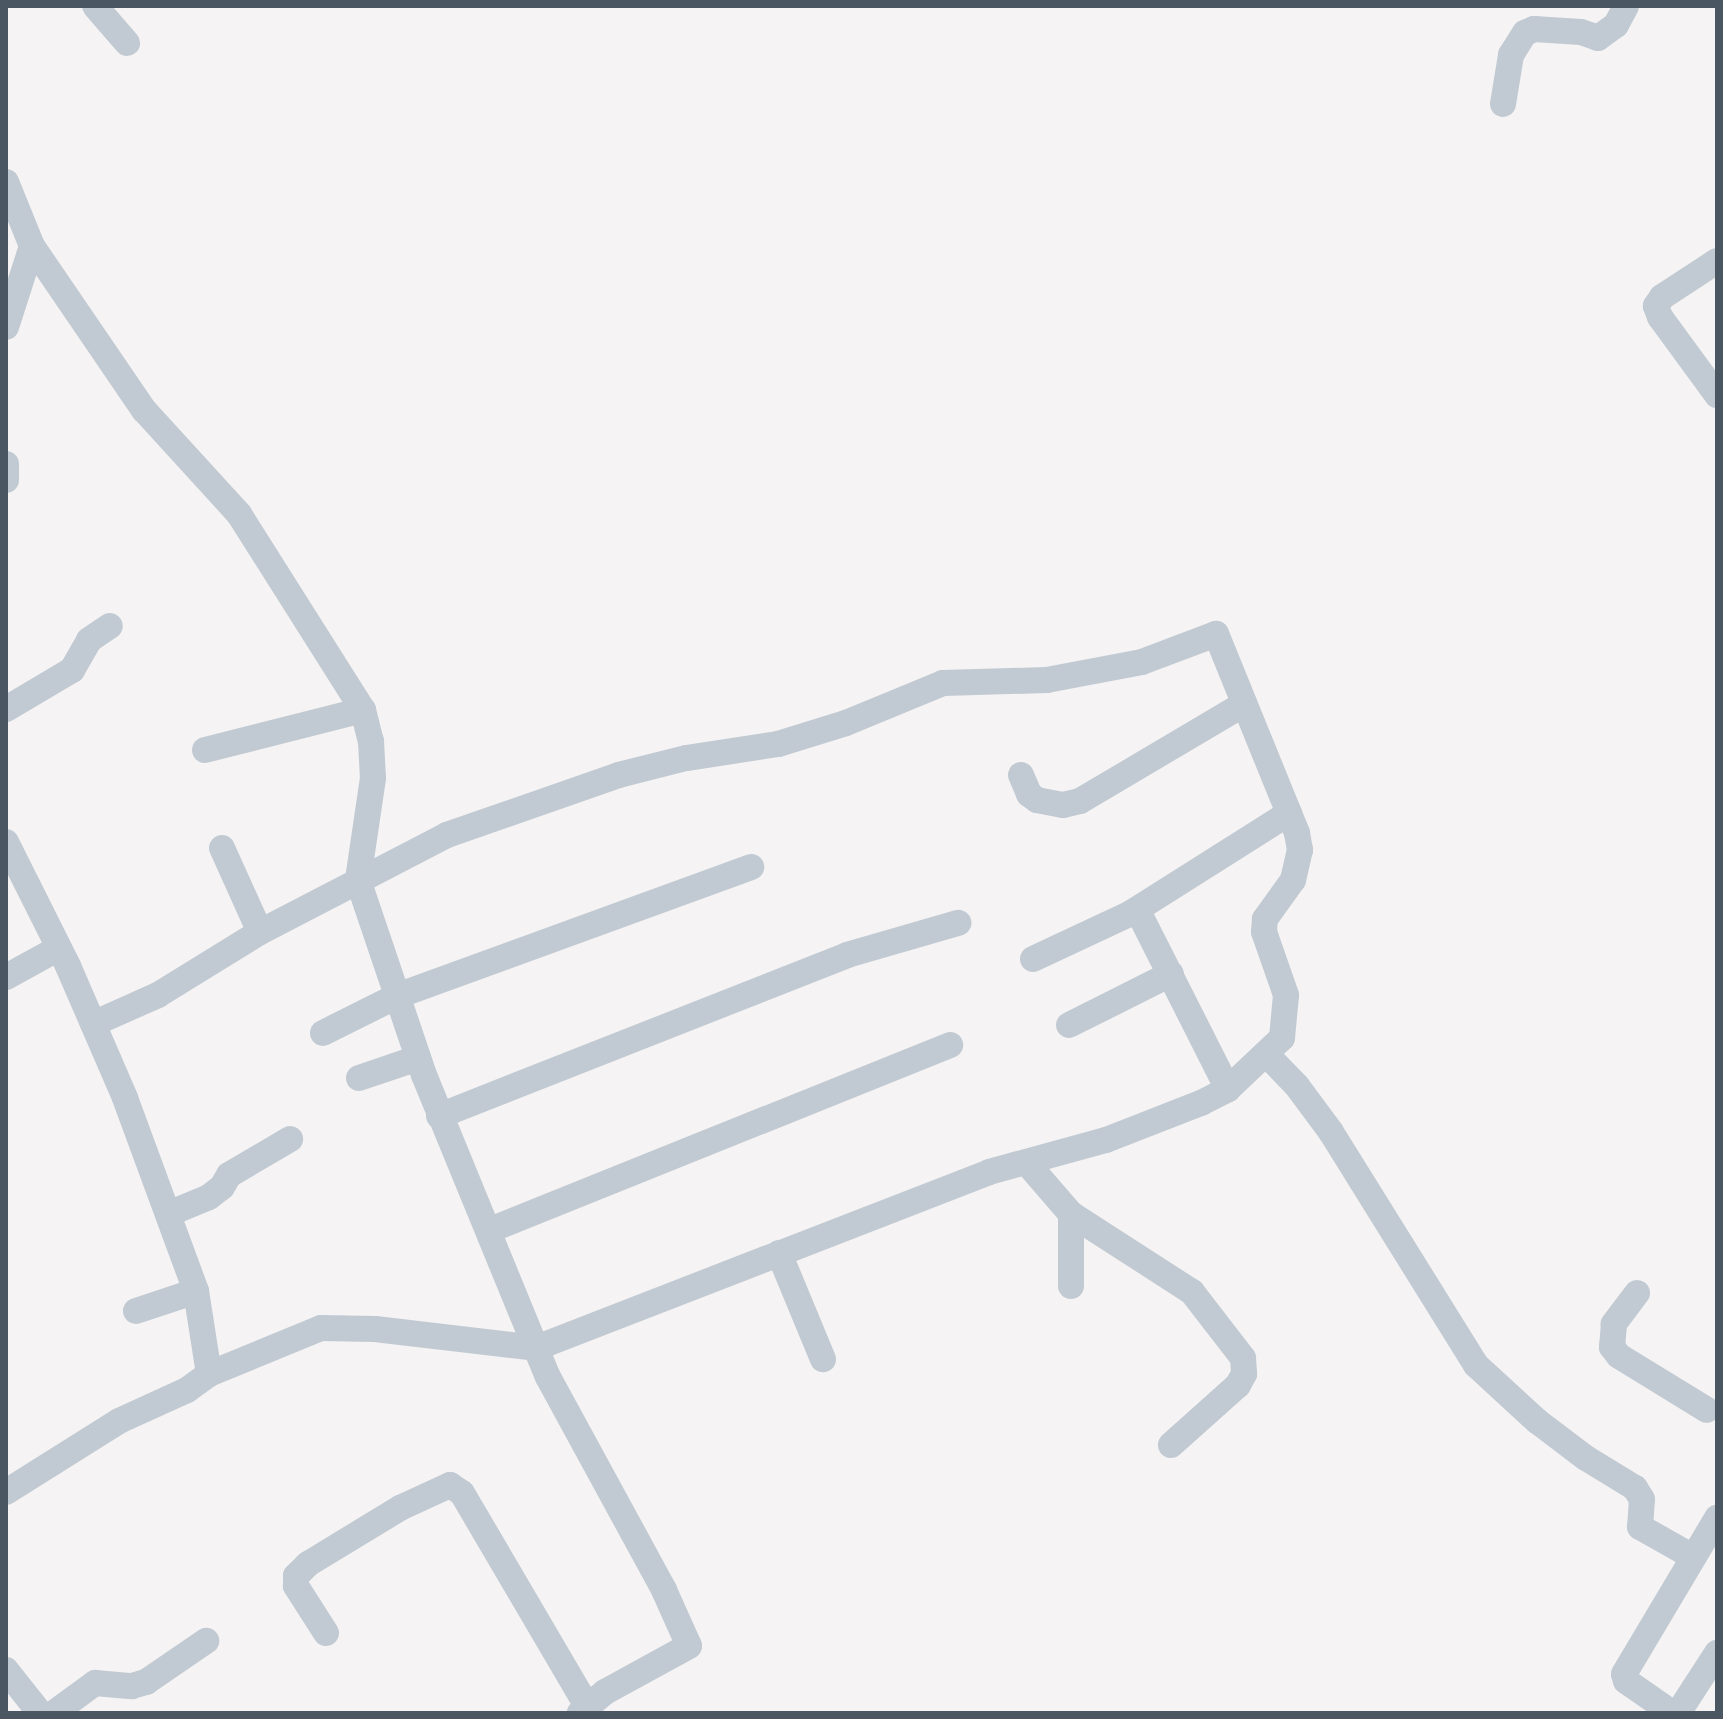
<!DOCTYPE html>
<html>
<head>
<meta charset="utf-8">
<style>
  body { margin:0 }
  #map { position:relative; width:1723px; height:1719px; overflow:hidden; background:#f5f3f3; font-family:Ubuntu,sans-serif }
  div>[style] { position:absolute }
  .minor>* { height:26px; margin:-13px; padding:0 13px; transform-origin:13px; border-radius:13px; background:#c1cad2 }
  span { translate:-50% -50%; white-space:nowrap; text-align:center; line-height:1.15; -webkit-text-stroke:6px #fff; paint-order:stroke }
  .frame { position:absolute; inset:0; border:8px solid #4a5661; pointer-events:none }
</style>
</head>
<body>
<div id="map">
  <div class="minor">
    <div style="left:95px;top:6px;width:49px;rotate:49.1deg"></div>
    <div style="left:1503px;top:104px;width:50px;rotate:-80.7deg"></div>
    <div style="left:1511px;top:55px;width:26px;rotate:-58deg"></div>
    <div style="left:1525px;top:33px;width:10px;rotate:-24deg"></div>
    <div style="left:1534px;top:29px;width:47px;rotate:3.7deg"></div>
    <div style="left:1581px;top:32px;width:18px;rotate:19deg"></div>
    <div style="left:1598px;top:38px;width:22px;rotate:-36deg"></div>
    <div style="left:1616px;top:25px;width:21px;rotate:-62deg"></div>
    <div style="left:6px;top:182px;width:69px;rotate:67.9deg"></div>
    <div style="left:32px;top:246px;width:85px;rotate:107.8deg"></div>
    <div style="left:32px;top:246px;width:199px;rotate:55.7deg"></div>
    <div style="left:144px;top:410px;width:141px;rotate:47.6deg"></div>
    <div style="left:239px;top:514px;width:232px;rotate:57.7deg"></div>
    <div style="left:363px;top:710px;width:32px;rotate:76deg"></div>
    <div style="left:371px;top:741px;width:37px;rotate:87deg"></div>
    <div style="left:373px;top:778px;width:103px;rotate:98.4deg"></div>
    <div style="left:358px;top:880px;width:206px;rotate:71.3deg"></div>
    <div style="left:424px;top:1075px;width:326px;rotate:67.7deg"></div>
    <div style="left:548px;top:1377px;width:243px;rotate:61.4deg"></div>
    <div style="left:664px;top:1590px;width:61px;rotate:65.9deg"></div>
    <div style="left:689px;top:1646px;width:96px;rotate:151.3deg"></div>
    <div style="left:605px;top:1692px;width:33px;rotate:140deg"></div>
    <div style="left:1717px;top:261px;width:66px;rotate:146.8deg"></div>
    <div style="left:1662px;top:297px;width:11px;rotate:124deg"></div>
    <div style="left:1656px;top:306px;width:12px;rotate:70deg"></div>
    <div style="left:1660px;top:317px;width:97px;rotate:53.8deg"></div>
    <div style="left:6px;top:464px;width:16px;rotate:90deg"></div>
    <div style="left:6px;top:709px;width:77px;rotate:-30.6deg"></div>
    <div style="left:72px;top:670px;width:34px;rotate:-60deg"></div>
    <div style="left:89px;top:640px;width:25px;rotate:-34deg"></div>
    <div style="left:205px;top:750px;width:163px;rotate:-14.2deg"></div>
    <div style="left:1021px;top:775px;width:21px;rotate:67deg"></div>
    <div style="left:1029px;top:794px;width:10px;rotate:37deg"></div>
    <div style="left:1037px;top:800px;width:26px;rotate:11deg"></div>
    <div style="left:1063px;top:805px;width:17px;rotate:-13deg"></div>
    <div style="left:1080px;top:801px;width:191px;rotate:-30.6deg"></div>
    <div style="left:6px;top:842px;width:139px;rotate:63.4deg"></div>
    <div style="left:68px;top:966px;width:144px;rotate:66.6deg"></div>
    <div style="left:125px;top:1098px;width:206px;rotate:69.8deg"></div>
    <div style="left:196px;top:1291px;width:84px;rotate:81.1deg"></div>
    <div style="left:222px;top:848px;width:92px;rotate:65.7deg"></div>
    <div style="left:1131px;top:913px;width:187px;rotate:-32.3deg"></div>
    <div style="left:1033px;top:959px;width:108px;rotate:-25.1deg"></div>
    <div style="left:1131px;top:913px;width:11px;rotate:22deg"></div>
    <div style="left:1141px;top:917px;width:193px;rotate:63.2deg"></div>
    <div style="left:6px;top:977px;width:60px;rotate:-28.7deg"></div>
    <div style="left:1069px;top:1025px;width:114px;rotate:-26.6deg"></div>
    <div style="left:323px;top:1033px;width:83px;rotate:-26.6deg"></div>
    <div style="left:397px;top:996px;width:377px;rotate:-20deg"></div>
    <div style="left:1267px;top:1055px;width:43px;rotate:45.9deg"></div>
    <div style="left:1297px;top:1086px;width:57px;rotate:53.5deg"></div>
    <div style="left:1331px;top:1132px;width:274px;rotate:58.1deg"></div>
    <div style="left:1476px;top:1365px;width:83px;rotate:42.6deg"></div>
    <div style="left:1537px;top:1421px;width:61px;rotate:37.1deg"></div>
    <div style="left:1586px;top:1458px;width:57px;rotate:31.5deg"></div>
    <div style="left:1635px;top:1488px;width:13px;rotate:58deg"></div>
    <div style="left:1642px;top:1499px;width:28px;rotate:94deg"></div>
    <div style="left:1640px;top:1527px;width:61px;rotate:29.5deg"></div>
    <div style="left:359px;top:1078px;width:62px;rotate:-18.7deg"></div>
    <div style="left:439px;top:1116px;width:439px;rotate:-21.5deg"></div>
    <div style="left:847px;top:955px;width:116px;rotate:-16.1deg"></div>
    <div style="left:1027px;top:1163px;width:67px;rotate:49.2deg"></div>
    <div style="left:1071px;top:1214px;width:144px;rotate:32.8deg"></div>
    <div style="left:1192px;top:1292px;width:83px;rotate:52.3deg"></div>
    <div style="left:1243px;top:1358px;width:16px;rotate:86deg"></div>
    <div style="left:1244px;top:1374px;width:13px;rotate:119deg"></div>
    <div style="left:1238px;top:1385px;width:90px;rotate:138.2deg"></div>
    <div style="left:168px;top:1214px;width:44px;rotate:-22.5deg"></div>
    <div style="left:209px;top:1197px;width:16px;rotate:-38deg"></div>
    <div style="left:222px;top:1187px;width:14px;rotate:-60deg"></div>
    <div style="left:229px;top:1175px;width:71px;rotate:-30.5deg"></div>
    <div style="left:490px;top:1230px;width:496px;rotate:-21.9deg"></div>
    <div style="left:779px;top:1253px;width:115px;rotate:67.5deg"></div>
    <div style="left:1071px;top:1286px;width:72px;rotate:-90deg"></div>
    <div style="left:1637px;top:1293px;width:39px;rotate:127deg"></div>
    <div style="left:1614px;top:1324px;width:23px;rotate:95deg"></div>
    <div style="left:1612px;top:1347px;width:11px;rotate:52deg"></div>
    <div style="left:1619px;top:1356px;width:103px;rotate:31.5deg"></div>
    <div style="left:136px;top:1311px;width:63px;rotate:-18.4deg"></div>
    <div style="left:6px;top:1492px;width:133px;rotate:-32.1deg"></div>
    <div style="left:119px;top:1421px;width:75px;rotate:-24.5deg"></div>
    <div style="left:187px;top:1390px;width:27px;rotate:-36deg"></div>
    <div style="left:209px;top:1374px;width:121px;rotate:-22.3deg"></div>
    <div style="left:321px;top:1328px;width:54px;rotate:1.1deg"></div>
    <div style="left:375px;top:1329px;width:162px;rotate:6.7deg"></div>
    <div style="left:536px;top:1348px;width:486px;rotate:-21.2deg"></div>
    <div style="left:989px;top:1172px;width:121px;rotate:-15.3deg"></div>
    <div style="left:1106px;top:1140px;width:102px;rotate:-21.3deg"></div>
    <div style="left:1201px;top:1103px;width:30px;rotate:-27deg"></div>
    <div style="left:1228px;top:1089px;width:74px;rotate:-43.4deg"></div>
    <div style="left:1282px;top:1038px;width:43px;rotate:-84.7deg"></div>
    <div style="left:1286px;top:995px;width:67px;rotate:-109.2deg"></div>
    <div style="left:1264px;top:932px;width:13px;rotate:-86deg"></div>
    <div style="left:1265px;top:919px;width:48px;rotate:-54.3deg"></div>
    <div style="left:1293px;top:880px;width:31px;rotate:-77deg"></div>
    <div style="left:1300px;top:850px;width:17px;rotate:-100deg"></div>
    <div style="left:1297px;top:833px;width:215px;rotate:-112.1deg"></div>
    <div style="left:1216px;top:634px;width:79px;rotate:159.3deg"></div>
    <div style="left:1142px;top:662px;width:97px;rotate:169.3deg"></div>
    <div style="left:1047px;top:680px;width:104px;rotate:178.3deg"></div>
    <div style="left:943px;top:683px;width:105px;rotate:157.6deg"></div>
    <div style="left:846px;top:723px;width:71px;rotate:162.8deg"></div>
    <div style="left:778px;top:744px;width:93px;rotate:171.3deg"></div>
    <div style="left:686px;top:758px;width:69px;rotate:165.8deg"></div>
    <div style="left:619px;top:775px;width:182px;rotate:160.8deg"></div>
    <div style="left:447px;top:835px;width:211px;rotate:152.6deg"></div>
    <div style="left:260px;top:932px;width:120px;rotate:148.3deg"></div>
    <div style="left:158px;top:995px;width:71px;rotate:156deg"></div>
    <div style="left:326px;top:1633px;width:56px;rotate:-122.6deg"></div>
    <div style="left:296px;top:1586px;width:10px;rotate:-90deg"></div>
    <div style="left:296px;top:1576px;width:17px;rotate:-45deg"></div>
    <div style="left:308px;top:1564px;width:108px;rotate:-31.3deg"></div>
    <div style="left:400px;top:1508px;width:55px;rotate:-24.7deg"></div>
    <div style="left:450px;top:1485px;width:14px;rotate:34deg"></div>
    <div style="left:462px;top:1493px;width:247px;rotate:59.6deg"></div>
    <div style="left:6px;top:1670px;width:55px;rotate:51.7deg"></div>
    <div style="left:54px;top:1713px;width:51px;rotate:-36.2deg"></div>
    <div style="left:95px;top:1683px;width:37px;rotate:5deg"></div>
    <div style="left:132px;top:1686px;width:15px;rotate:-16deg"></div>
    <div style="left:146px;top:1682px;width:73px;rotate:-34.3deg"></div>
    <div style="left:1672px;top:1713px;width:56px;rotate:-145.2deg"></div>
    <div style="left:1626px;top:1681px;width:7px;rotate:-106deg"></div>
    <div style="left:1624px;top:1674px;width:182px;rotate:-59.2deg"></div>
    <div style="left:1678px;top:1713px;width:72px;rotate:-57deg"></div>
  </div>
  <div class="frame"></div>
</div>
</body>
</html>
